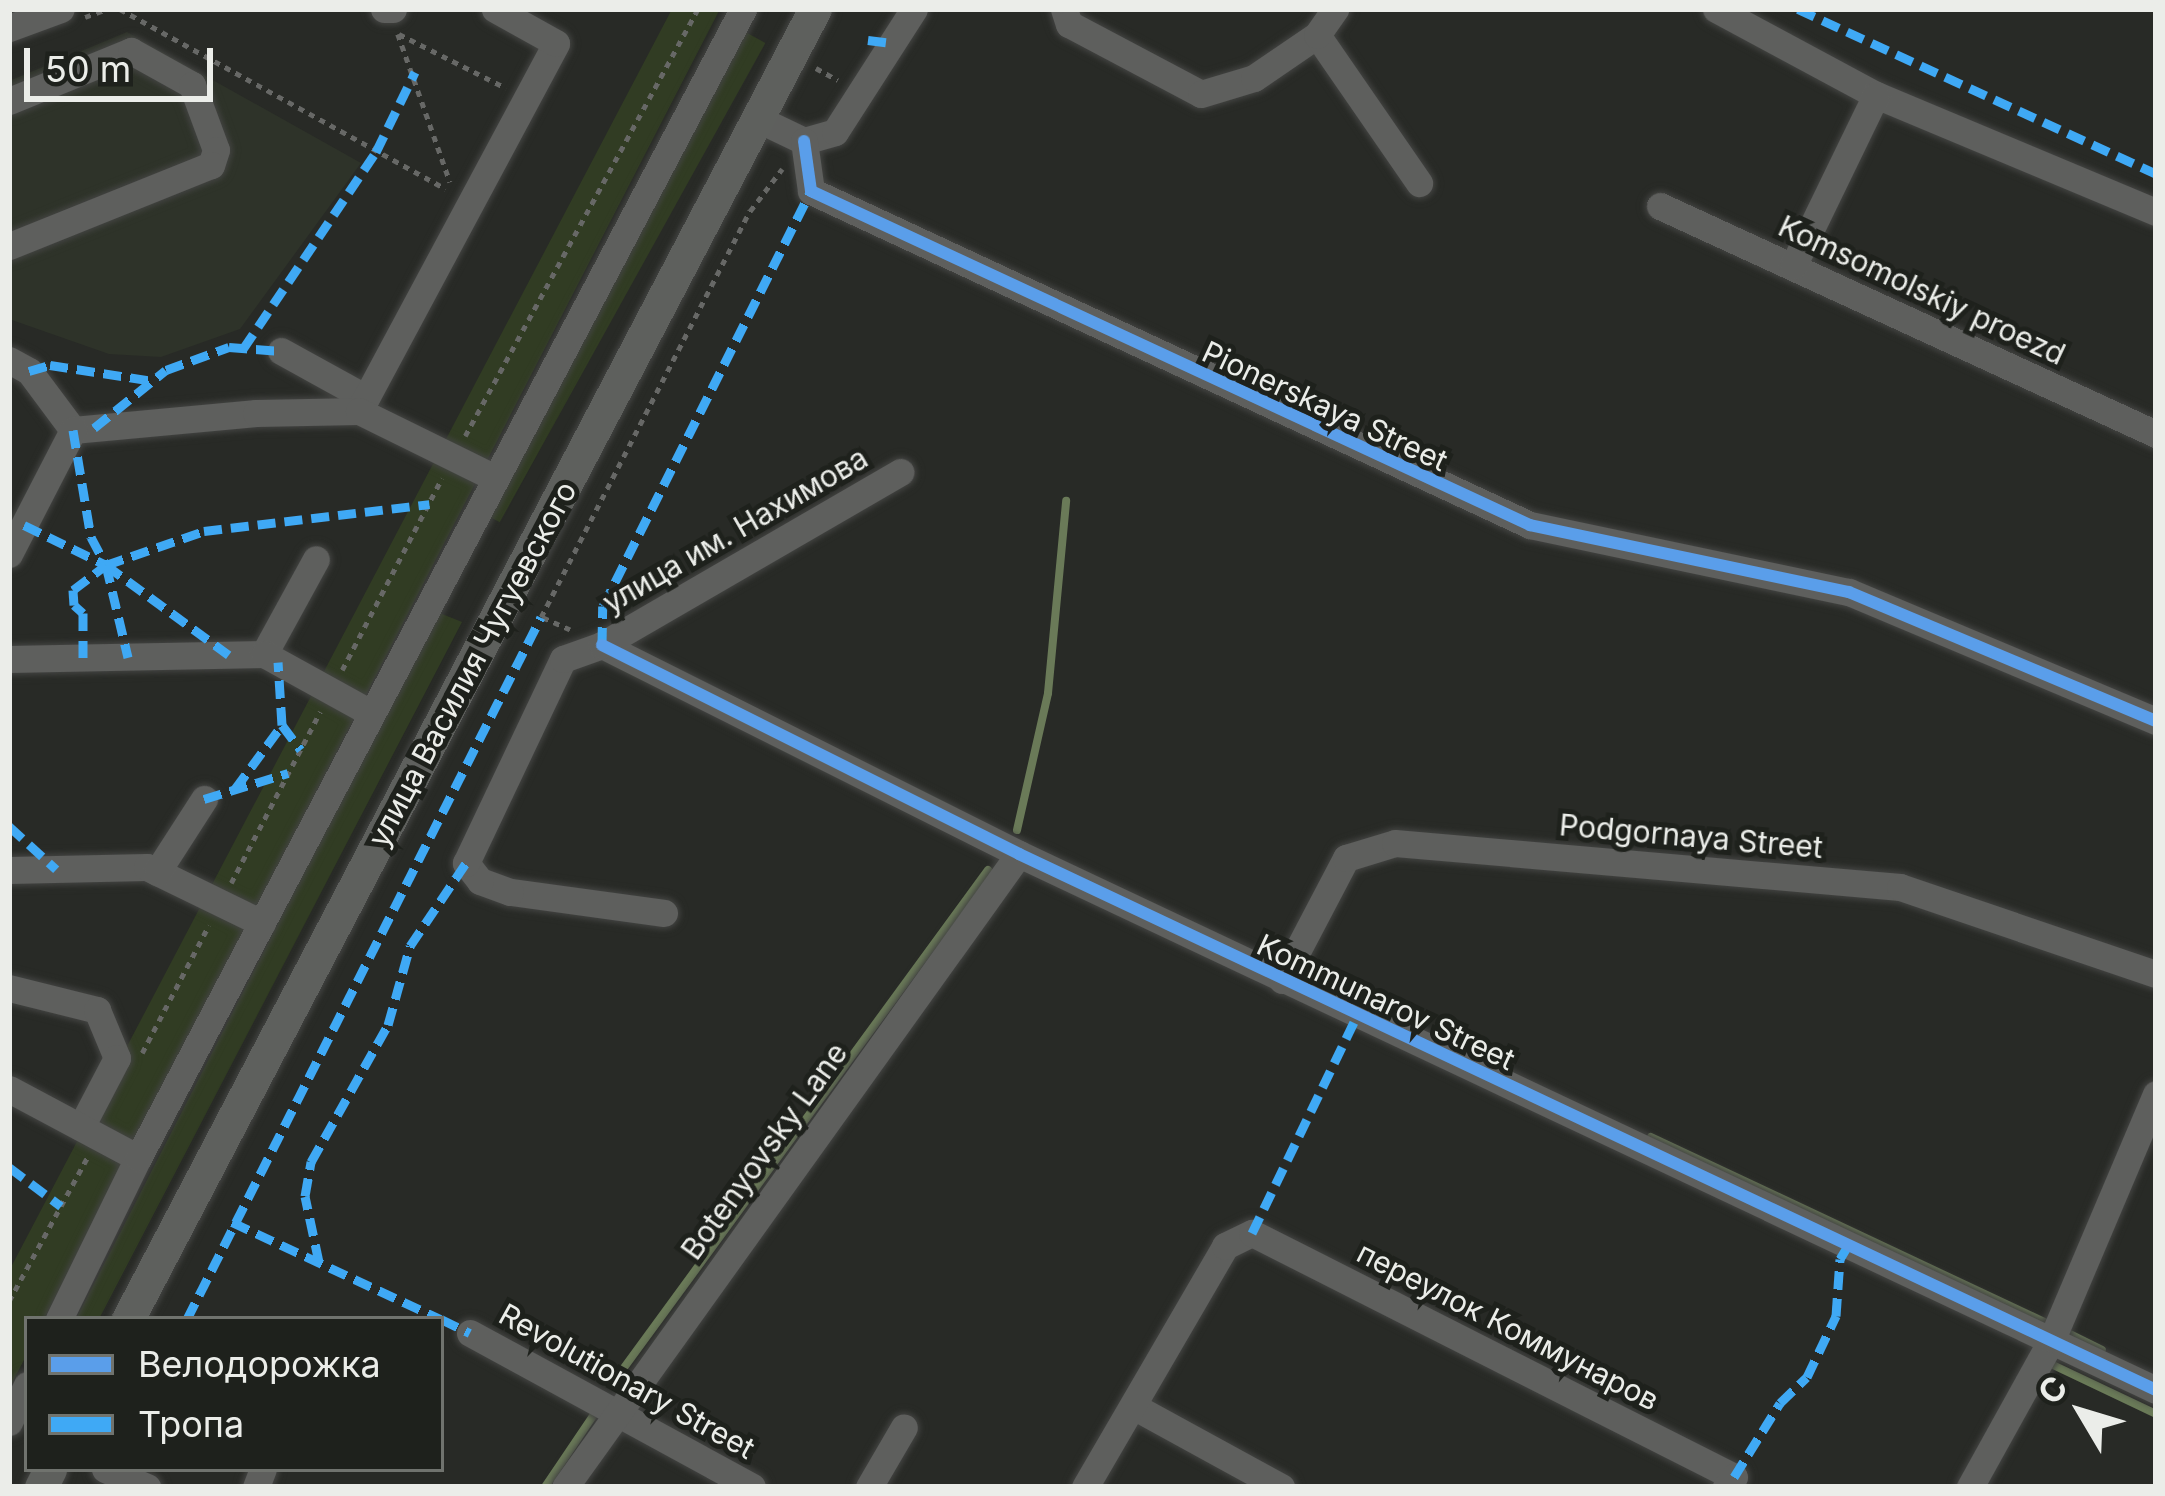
<!DOCTYPE html>
<html>
<head>
<meta charset="utf-8">
<style>
  body { margin:0 }
  #map { position:relative; width:2165px; height:1496px; overflow:hidden; background:#282a26; font-family:Inter,sans-serif }
  div>[style] { position:absolute }
  .built>* { inset:0; background:#2e3329 }
  .green>* { inset:0; background:#313c23; transform-origin:0 0 }
  .stream>* { height:8px; margin:-4px; padding:0 4px; transform-origin:4px; border-radius:4px; background:#6a7a58 }
  .path>* { height:4.5px; margin-top:-2.25px; transform-origin:0; background:repeating-linear-gradient(90deg,#676866 0 6px,transparent 0 12px) }
  .roads { filter:drop-shadow(0 0 3px #434442) drop-shadow(0 0 3px #434442) }
  .minor>* { height:27px; margin:-13.5px; padding:0 13.5px; transform-origin:13.5px; border-radius:13.5px; background:#5e5f5d }
  .major>* { height:33px; margin:-16.5px; padding:0 16.5px; transform-origin:16.5px; border-radius:16.5px; background:#5e605d }
  .quiet>* { height:9px; margin-top:-4.5px; transform-origin:0; background:repeating-linear-gradient(90deg,#3fa9f5 0 18px,transparent 0 27px) }
  .cycleway>* { height:12px; margin:-6px; padding:0 6px; transform-origin:6px; border-radius:6px; background:#5a9eea }
  span { translate:-50% -50%; white-space:nowrap; text-align:center; line-height:1.15; -webkit-text-stroke:10px #1e211c; paint-order:stroke }
  .street-label { font-size:30px; color:#ebede9 }
  .frame { position:absolute; inset:0; border:12px solid #ebede9; pointer-events:none }
  .legend { position:absolute; left:24px; top:1316px; width:420px; height:156px; box-sizing:border-box; background:#1e211c; border:3px solid #70736e; margin:0; padding:15px 21px; list-style:none; font-size:36px; color:#ebede9 }
  .legend li { display:flex; align-items:center; gap:24px; height:60px }
  .legend b { width:60px; border:3px solid #70736e }
  .north { position:absolute; left:2021px; top:1352px; width:120px; height:120px; -webkit-text-stroke:9px #1e211c; paint-order:stroke; rotate:308deg; font-size:33px; font-weight:700; line-height:48px; text-align:center; color:#ebede9 }
  .north::after { content:''; display:block; margin:auto; width:42px; height:54px; background:#ebede9; clip-path:polygon(50% 0,100% 100%,50% 72%,0 100%) }
  .scale { position:absolute; left:24px; top:48px; width:189px; height:54px; box-sizing:border-box; border:6px solid #ebede9; border-top:0; padding-left:15px; font-size:36px; line-height:42px; white-space:nowrap; color:#ebede9; -webkit-text-stroke:9px #1e211c; paint-order:stroke }
</style>
</head>
<body>
<div id="map">
  <div class="built">
    <div style="clip-path:polygon(127px 32px,361px 163px,240px 329px,161px 357px,109px 354px,9px 319px,9px 81px)"></div>
  </div>
  <div class="green">
    <div style="clip-path:polygon(672px 9px,720px 9px,44px 1319px,27px 1319px,27px 1354px,9px 1389px,9px 1271px)"></div>
    <div style="left:740px;top:29px;width:29px;height:548px;rotate:29deg"></div>
    <div style="clip-path:polygon(437px 612px,462px 622px,99px 1319px,76px 1319px)"></div>
  </div>
  <div class="stream">
    <div style="left:1017px;top:830px;width:140px;rotate:-77.2deg"></div>
    <div style="left:1048px;top:693px;width:193px;rotate:-84.6deg"></div>
    <div style="left:1651px;top:1137px;width:438px;rotate:25.2deg"></div>
    <div style="left:2066px;top:1332px;width:40px;rotate:26.6deg"></div>
    <div style="left:2053px;top:1365px;width:114px;rotate:25.4deg"></div>
    <div style="left:615px;top:1380px;width:632px;rotate:-53.82deg"></div>
    <div style="left:545px;top:1487px;width:93px;rotate:-56deg"></div>
  </div>
  <div class="path">
    <div style="left:120px;top:9px;width:372px;rotate:28.9deg"></div>
    <div style="left:85px;top:17px;width:23px;rotate:-20deg"></div>
    <div style="left:398px;top:34px;width:157px;rotate:70.6deg"></div>
    <div style="left:399px;top:34px;width:120px;rotate:26.8deg"></div>
    <div style="left:816px;top:68px;width:25px;rotate:29deg"></div>
    <div style="left:465px;top:436px;width:486px;rotate:-61.4deg"></div>
    <div style="left:570px;top:630px;width:32px;rotate:-156deg"></div>
    <div style="left:541px;top:617px;width:457px;rotate:-62.8deg"></div>
    <div style="left:750px;top:211px;width:53px;rotate:-52.7deg"></div>
    <div style="left:342px;top:670px;width:216px;rotate:-62.5deg"></div>
    <div style="left:231px;top:883px;width:193px;rotate:-62.5deg"></div>
    <div style="left:142px;top:1053px;width:144px;rotate:-62.4deg"></div>
    <div style="left:9px;top:1301px;width:163px;rotate:-61.4deg"></div>
  </div>
  <div class="roads">
    <div class="minor">
      <div style="left:384px;top:9px;width:9px"></div>
      <div style="left:1064px;top:9px;width:16px;rotate:72deg"></div>
      <div style="left:1069px;top:24px;width:149px;rotate:27.9deg"></div>
      <div style="left:1201px;top:94px;width:55px;rotate:-16.8deg"></div>
      <div style="left:1254px;top:78px;width:76px;rotate:-34.3deg"></div>
      <div style="left:1317px;top:35px;width:180px;rotate:55.4deg"></div>
      <div style="left:1716px;top:9px;width:182px;rotate:28.3deg"></div>
      <div style="left:1876px;top:95px;width:303px;rotate:22.7deg"></div>
      <div style="left:9px;top:28px;width:55px;rotate:-20.1deg"></div>
      <div style="left:1317px;top:35px;width:32px;rotate:-55deg"></div>
      <div style="left:9px;top:101px;width:132px;rotate:-22.3deg"></div>
      <div style="left:131px;top:51px;width:70px;rotate:29.1deg"></div>
      <div style="left:192px;top:85px;width:69px;rotate:69.7deg"></div>
      <div style="left:216px;top:150px;width:16px;rotate:108deg"></div>
      <div style="left:211px;top:165px;width:218px;rotate:158.1deg"></div>
      <div style="left:758px;top:119px;width:51px;rotate:25.6deg"></div>
      <div style="left:804px;top:141px;width:32px;rotate:-16deg"></div>
      <div style="left:835px;top:132px;width:146px;rotate:-57.3deg"></div>
      <div style="left:804px;top:141px;width:50px;rotate:82deg"></div>
      <div style="left:811px;top:191px;width:793px;rotate:24.92deg"></div>
      <div style="left:1530px;top:525px;width:326px;rotate:11.9deg"></div>
      <div style="left:1849px;top:592px;width:333px;rotate:22.8deg"></div>
      <div style="left:1660px;top:206px;width:546px;rotate:24.69deg"></div>
      <div style="left:1793px;top:266px;width:190px;rotate:-64.1deg"></div>
      <div style="left:281px;top:351px;width:97px;rotate:28.9deg"></div>
      <div style="left:9px;top:360px;width:23px;rotate:29deg"></div>
      <div style="left:29px;top:371px;width:74px;rotate:53.3deg"></div>
      <div style="left:359px;top:411px;width:417px;rotate:-61.8deg"></div>
      <div style="left:556px;top:43px;width:70px;rotate:-150.9deg"></div>
      <div style="left:73px;top:430px;width:184px;rotate:-5.3deg"></div>
      <div style="left:256px;top:413px;width:103px;rotate:-1.1deg"></div>
      <div style="left:359px;top:411px;width:152px;rotate:26.2deg"></div>
      <div style="left:9px;top:554px;width:140px;rotate:-62.7deg"></div>
      <div style="left:602px;top:645px;width:466px;rotate:26.6deg"></div>
      <div style="left:1019px;top:854px;width:1257px;rotate:25.24deg"></div>
      <div style="left:264px;top:654px;width:108px;rotate:-61.3deg"></div>
      <div style="left:9px;top:659px;width:255px;rotate:-1.1deg"></div>
      <div style="left:264px;top:654px;width:122px;rotate:28.9deg"></div>
      <div style="left:9px;top:870px;width:138px;rotate:-1.2deg"></div>
      <div style="left:147px;top:867px;width:128px;rotate:26deg"></div>
      <div style="left:157px;top:872px;width:87px;rotate:-57.2deg"></div>
      <div style="left:664px;top:913px;width:155px;rotate:-172.2deg"></div>
      <div style="left:510px;top:892px;width:32px;rotate:-160deg"></div>
      <div style="left:480px;top:881px;width:23px;rotate:-128deg"></div>
      <div style="left:466px;top:863px;width:226px;rotate:-64.6deg"></div>
      <div style="left:563px;top:659px;width:41px;rotate:-19.7deg"></div>
      <div style="left:602px;top:645px;width:345px;rotate:-30.1deg"></div>
      <div style="left:1282px;top:980px;width:138px;rotate:-62.3deg"></div>
      <div style="left:1346px;top:858px;width:51px;rotate:-17deg"></div>
      <div style="left:1395px;top:843px;width:507px;rotate:4.98deg"></div>
      <div style="left:1900px;top:887px;width:270px;rotate:18.8deg"></div>
      <div style="left:9px;top:988px;width:91px;rotate:14deg"></div>
      <div style="left:97px;top:1010px;width:52px;rotate:67.4deg"></div>
      <div style="left:117px;top:1058px;width:78px;rotate:117.6deg"></div>
      <div style="left:9px;top:1089px;width:146px;rotate:28.1deg"></div>
      <div style="left:59px;top:1319px;width:179px;rotate:-63.9deg"></div>
      <div style="left:138px;top:1158px;width:1299px;rotate:-62.23deg"></div>
      <div style="left:470px;top:1333px;width:321px;rotate:28.6deg"></div>
      <div style="left:1133px;top:1406px;width:169px;rotate:28.7deg"></div>
      <div style="left:9px;top:1422px;width:41px;rotate:-64.1deg"></div>
      <div style="left:105px;top:1469px;width:46px;rotate:23.2deg"></div>
      <div style="left:256px;top:1487px;width:19px;rotate:-69deg"></div>
      <div style="left:565px;top:1487px;width:779px;rotate:-54.35deg"></div>
      <div style="left:869px;top:1487px;width:69px;rotate:-59.7deg"></div>
      <div style="left:1085px;top:1487px;width:279px;rotate:-59.8deg"></div>
      <div style="left:1225px;top:1246px;width:30px;rotate:-26deg"></div>
      <div style="left:1252px;top:1233px;width:540px;rotate:26.85deg"></div>
      <div style="left:1734px;top:1477px;width:13px;rotate:129deg"></div>
      <div style="left:1970px;top:1487px;width:169px;rotate:-61deg"></div>
      <div style="left:2052px;top:1339px;width:266px;rotate:-67deg"></div>
    </div>
    <div class="major">
      <div style="left:128px;top:1319px;width:1479px;rotate:-62.33deg"></div>
      <div style="left:41px;top:1487px;width:20px;rotate:-63deg"></div>
    </div>
  </div>
  <div class="quiet">
    <div style="left:1798px;top:9px;width:394px;rotate:24.7deg"></div>
    <div style="left:868px;top:40px;width:26px;rotate:7deg"></div>
    <div style="left:243px;top:349px;width:238px;rotate:-56deg"></div>
    <div style="left:376px;top:152px;width:89px;rotate:-64deg"></div>
    <div style="left:29px;top:371px;width:22px;rotate:-16deg"></div>
    <div style="left:50px;top:365px;width:104px;rotate:8.8deg"></div>
    <div style="left:94px;top:428px;width:92px;rotate:-38.9deg"></div>
    <div style="left:166px;top:370px;width:67px;rotate:-20.1deg"></div>
    <div style="left:229px;top:347px;width:52px;rotate:4.4deg"></div>
    <div style="left:73px;top:430px;width:109px;rotate:80.5deg"></div>
    <div style="left:91px;top:537px;width:32px;rotate:62deg"></div>
    <div style="left:106px;top:565px;width:95px;rotate:76.6deg"></div>
    <div style="left:24px;top:525px;width:91px;rotate:26deg"></div>
    <div style="left:106px;top:565px;width:152px;rotate:36.2deg"></div>
    <div style="left:602px;top:645px;width:39px;rotate:-89deg"></div>
    <div style="left:603px;top:606px;width:464px;rotate:-63.4deg"></div>
    <div style="left:83px;top:658px;width:45px;rotate:-90deg"></div>
    <div style="left:83px;top:613px;width:12px;rotate:-138deg"></div>
    <div style="left:74px;top:605px;width:15px;rotate:-94deg"></div>
    <div style="left:73px;top:590px;width:41px;rotate:-37.1deg"></div>
    <div style="left:106px;top:565px;width:104px;rotate:-19.1deg"></div>
    <div style="left:204px;top:531px;width:227px;rotate:-6.8deg"></div>
    <div style="left:282px;top:725px;width:31px;rotate:53deg"></div>
    <div style="left:235px;top:789px;width:79px;rotate:-53.7deg"></div>
    <div style="left:282px;top:725px;width:63px;rotate:-93.6deg"></div>
    <div style="left:204px;top:799px;width:88px;rotate:-17.2deg"></div>
    <div style="left:9px;top:826px;width:64px;rotate:42.5deg"></div>
    <div style="left:9px;top:1167px;width:65px;rotate:36.9deg"></div>
    <div style="left:232px;top:1222px;width:230px;rotate:25deg"></div>
    <div style="left:1252px;top:1233px;width:241px;rotate:-64.2deg"></div>
    <div style="left:319px;top:1262px;width:67px;rotate:-102deg"></div>
    <div style="left:305px;top:1196px;width:35px;rotate:-80deg"></div>
    <div style="left:311px;top:1162px;width:157px;rotate:-60.7deg"></div>
    <div style="left:388px;top:1025px;width:82px;rotate:-74.4deg"></div>
    <div style="left:410px;top:946px;width:100px;rotate:-56deg"></div>
    <div style="left:187px;top:1319px;width:786px;rotate:-63.24deg"></div>
    <div style="left:441px;top:1319px;width:32px;rotate:26deg"></div>
    <div style="left:110px;top:1470px;width:1px;rotate:-90deg"></div>
    <div style="left:1734px;top:1477px;width:87px;rotate:-58.1deg"></div>
    <div style="left:1780px;top:1403px;width:37px;rotate:-44deg"></div>
    <div style="left:1807px;top:1377px;width:68px;rotate:-64.6deg"></div>
    <div style="left:1836px;top:1316px;width:57px;rotate:-86deg"></div>
    <div style="left:1840px;top:1259px;width:17px;rotate:-59deg"></div>
  </div>
  <div class="cycleway">
    <div style="left:804px;top:141px;width:50px;rotate:82deg"></div>
    <div style="left:811px;top:191px;width:793px;rotate:24.92deg"></div>
    <div style="left:1530px;top:525px;width:326px;rotate:11.9deg"></div>
    <div style="left:1849px;top:592px;width:333px;rotate:22.8deg"></div>
    <div style="left:602px;top:645px;width:466px;rotate:26.6deg"></div>
    <div style="left:1019px;top:854px;width:1257px;rotate:25.24deg"></div>
  </div>
  <div class="street-label">
    <span style="left:1922px;top:290px;rotate:25deg">Komsomolskiy proezd</span>
    <span style="left:1325px;top:406px;rotate:25deg">Pionerskaya Street</span>
    <span style="left:735px;top:530px;rotate:-30deg">улица им. Нахимова</span>
    <span style="left:472px;top:664px;rotate:-62deg">улица Василия Чугуевского</span>
    <span style="left:1691px;top:836px;rotate:5deg">Podgornaya Street</span>
    <span style="left:1386px;top:1002px;rotate:25deg">Kommunarov Street</span>
    <span style="left:764px;top:1151px;rotate:-54deg">Botenyovsky Lane</span>
    <span style="left:1508px;top:1326px;rotate:27deg">переулок Коммунаров</span>
    <span style="left:627px;top:1381px;rotate:29deg">Revolutionary Street</span>
  </div>
  <div class="frame"></div>
  <ul class="legend">
  <li><b style="height:15px;background:#5a9eea"></b>Велодорожка</li>
  <li><b style="height:15px;background:#3fa9f5"></b>Тропа</li>
  </ul>
  <div class="north">С</div>
  <div class="scale">50 m</div>
</div>
</body>
</html>
